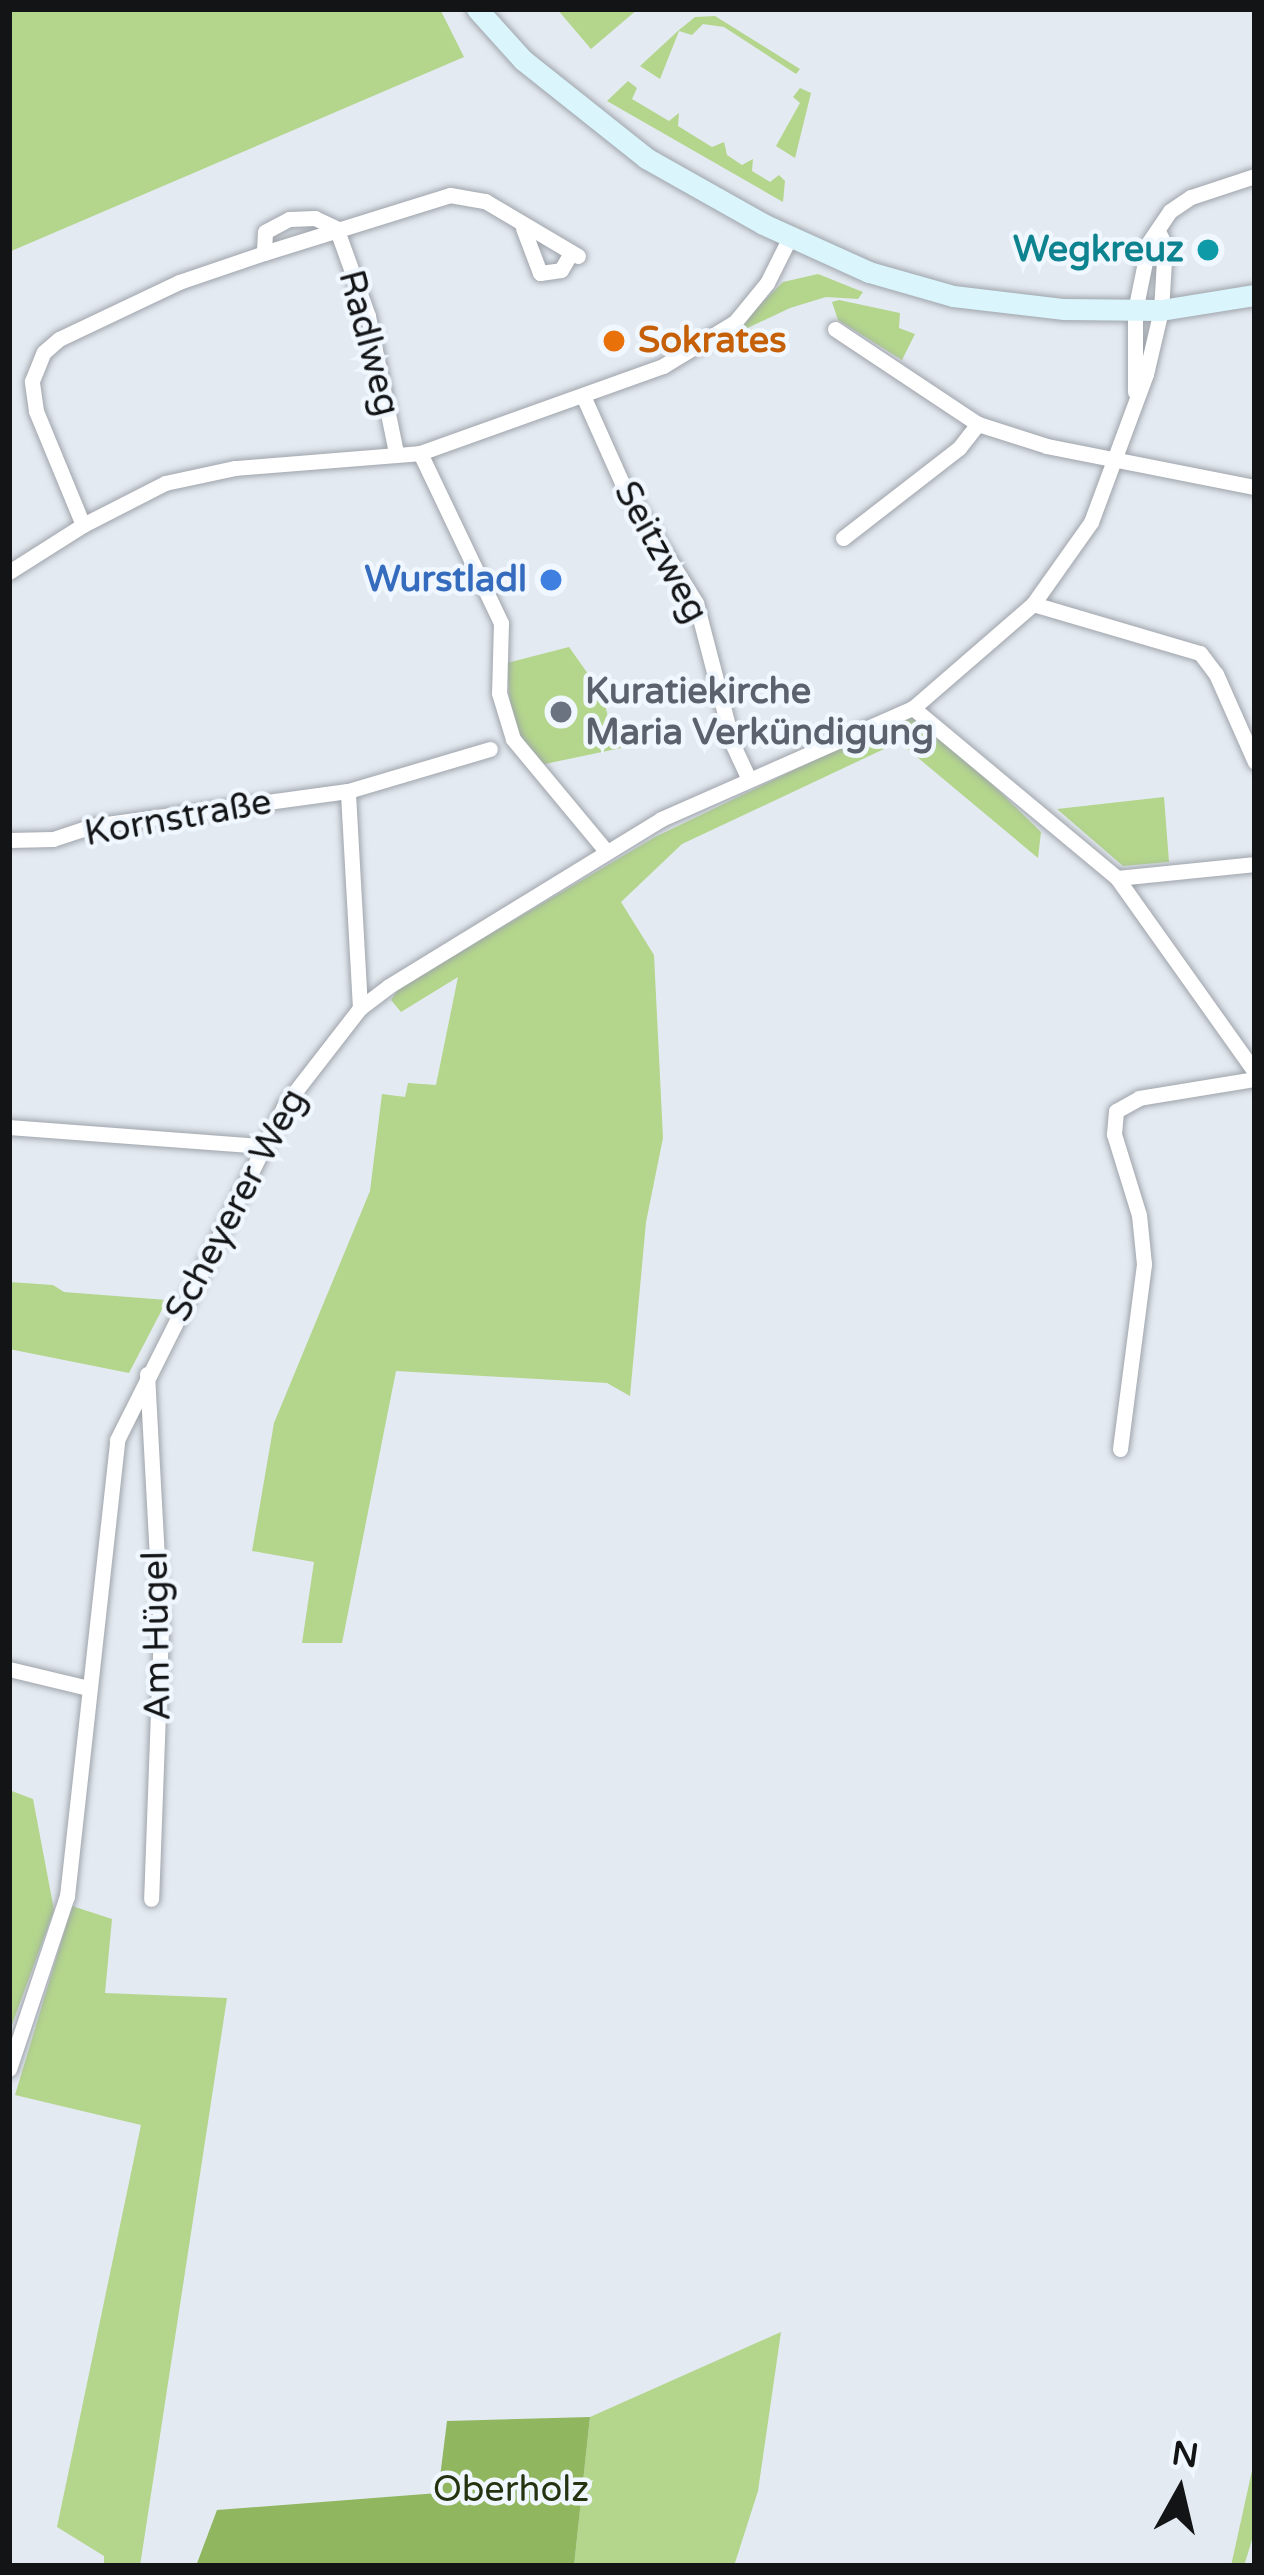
<!DOCTYPE html>
<html>
<head>
<meta charset="utf-8">
<style>
  body { margin:0 }
  #map { position:relative; width:1264px; height:2575px; overflow:hidden; background:#e4eaf1; font-family:"Varela Round",sans-serif }
  div>[style] { position:absolute }
  .green>* { inset:0; background:#b3d58c }
  .forest>* { inset:0; background:#90b660 }
  .roads { filter:drop-shadow(0 0 3px #9fa4ab) drop-shadow(0 0 3px #9fa4ab) }
  .minor>* { height:15px; margin:-7.5px; padding:0 7.5px; transform-origin:7.5px; border-radius:7.5px; background:#fff }
  .secondary>* { height:21px; margin:-10.5px; padding:0 10.5px; transform-origin:10.5px; border-radius:10.5px; background:#daf5fc }
  .dots>* { width:33px; height:33px; translate:-50% -50%; box-sizing:border-box; border:6px solid #f1f7fe; border-radius:50% }
  span { translate:-50% -50%; white-space:nowrap; text-align:center; line-height:1.15; -webkit-text-stroke:9px #f1f7fe; paint-order:stroke }
  .culture-label { font-size:36px; color:#0d838f; font-weight:700 }
  .right { translate:-100% -50%; text-align:right }
  .food-label { font-size:36px; color:#c56008; font-weight:700 }
  .left { translate:0 -50%; text-align:left }
  .street-label { font-size:36px; color:#121416 }
  .shop-label { font-size:36px; color:#366cbe; font-weight:700 }
  .worship-label { font-size:36px; color:#5b616d; font-weight:700 }
  .park-label { font-size:36px; color:#253410 }
  .frame { position:absolute; inset:0; border:12px solid #121416; pointer-events:none }
  .north { position:absolute; left:1120px; top:2431px; width:120px; height:120px; -webkit-text-stroke:9px #f1f7fe; paint-order:stroke; rotate:8deg; font-size:33px; font-weight:700; line-height:48px; text-align:center; color:#121416 }
  .north::after { content:''; display:block; margin:auto; width:42px; height:54px; background:#121416; clip-path:polygon(50% 0,100% 100%,50% 72%,0 100%) }
</style>
</head>
<body>
<div id="map">
  <div class="green">
    <div style="clip-path:polygon(9px 9px,440px 9px,464px 57px,9px 252px)"></div>
    <div style="clip-path:polygon(557px 9px,638px 9px,591px 49px)"></div>
    <div style="clip-path:polygon(715px 16px,800px 69px,796px 74px,724px 27px,703px 24px,692px 35px,679px 31px,660px 79px,640px 66px,679px 30px,695px 17px)"></div>
    <div style="clip-path:polygon(628px 81px,637px 88px,632px 99px,669px 121px,679px 113px,678px 126px,712px 147px,724px 142px,727px 155px,742px 165px,753px 159px,752px 171px,770px 182px,779px 175px,785px 181px,783px 202px,607px 101px)"></div>
    <div style="clip-path:polygon(800px 88px,811px 93px,795px 158px,776px 146px,800px 103px,793px 97px)"></div>
    <div style="clip-path:polygon(818px 274px,863px 292px,858px 299px,826px 297px,790px 308px,726px 338px,783px 282px)"></div>
    <div style="clip-path:polygon(839px 300px,900px 313px,899px 328px,915px 334px,902px 360px,838px 320px,832px 302px)"></div>
    <div style="clip-path:polygon(569px 647px,603px 695px,610px 727px,605px 728px,606px 738px,617px 737px,621px 748px,540px 765px,520px 736px,510px 704px,507px 663px)"></div>
    <div style="clip-path:polygon(908px 715px,957px 750px,1041px 832px,1038px 858px,899px 742px,682px 844px,621px 902px,654px 955px,663px 1138px,646px 1222px,630px 1396px,607px 1383px,396px 1371px,342px 1643px,302px 1643px,314px 1562px,252px 1551px,274px 1423px,370px 1191px,382px 1094px,405px 1097px,408px 1083px,436px 1085px,458px 977px,401px 1012px,391px 1000px,399px 988px,655px 837px)"></div>
    <div style="clip-path:polygon(1164px 797px,1169px 862px,1123px 866px,1057px 809px)"></div>
    <div style="clip-path:polygon(9px 1282px,53px 1285px,64px 1292px,167px 1300px,129px 1373px,9px 1349px)"></div>
    <div style="clip-path:polygon(9px 1790px,33px 1799px,54px 1910px,9px 2033px)"></div>
    <div style="clip-path:polygon(72px 1906px,112px 1919px,105px 1993px,227px 1998px,140px 2566px,104px 2566px,104px 2556px,57px 2527px,141px 2125px,15px 2095px)"></div>
    <div style="clip-path:polygon(781px 2332px,758px 2491px,734px 2566px,574px 2566px,590px 2417px)"></div>
    <div style="clip-path:polygon(1255px 2457px,1255px 2530px,1244px 2566px,1231px 2566px)"></div>
  </div>
  <div class="forest">
    <div style="clip-path:polygon(590px 2417px,574px 2566px,196px 2566px,217px 2510px,438px 2493px,447px 2421px)"></div>
  </div>
  <div class="roads">
    <div class="minor">
      <div style="left:336px;top:228px;width:23px;rotate:-155deg"></div>
      <div style="left:315px;top:218px;width:26px;rotate:178deg"></div>
      <div style="left:289px;top:219px;width:27px;rotate:152deg"></div>
      <div style="left:265px;top:232px;width:21px;rotate:93deg"></div>
      <div style="left:264px;top:253px;width:195px;rotate:-17.3deg"></div>
      <div style="left:450px;top:195px;width:36px;rotate:10deg"></div>
      <div style="left:485px;top:201px;width:108px;rotate:30.6deg"></div>
      <div style="left:523px;top:228px;width:48px;rotate:69.3deg"></div>
      <div style="left:540px;top:273px;width:21px;rotate:-8deg"></div>
      <div style="left:561px;top:270px;width:20px;rotate:-60deg"></div>
      <div style="left:338px;top:233px;width:88px;rotate:70.1deg"></div>
      <div style="left:368px;top:316px;width:140px;rotate:78.4deg"></div>
      <div style="left:835px;top:329px;width:172px;rotate:33.6deg"></div>
      <div style="left:978px;top:424px;width:72px;rotate:17.7deg"></div>
      <div style="left:1047px;top:446px;width:212px;rotate:11.2deg"></div>
      <div style="left:1135px;top:392px;width:81px;rotate:-90deg"></div>
      <div style="left:1135px;top:311px;width:70px;rotate:-78.5deg"></div>
      <div style="left:1149px;top:242px;width:37px;rotate:-56deg"></div>
      <div style="left:1170px;top:211px;width:25px;rotate:-34deg"></div>
      <div style="left:1191px;top:197px;width:67px;rotate:-18.2deg"></div>
      <div style="left:584px;top:398px;width:93px;rotate:65.9deg"></div>
      <div style="left:622px;top:483px;width:141px;rotate:58.3deg"></div>
      <div style="left:696px;top:603px;width:147px;rotate:75.4deg"></div>
      <div style="left:733px;top:745px;width:35px;rotate:65deg"></div>
      <div style="left:420px;top:453px;width:188px;rotate:64.5deg"></div>
      <div style="left:501px;top:623px;width:70px;rotate:91.6deg"></div>
      <div style="left:499px;top:693px;width:48px;rotate:73.1deg"></div>
      <div style="left:513px;top:739px;width:144px;rotate:50.3deg"></div>
      <div style="left:83px;top:525px;width:123px;rotate:-112.4deg"></div>
      <div style="left:36px;top:411px;width:30px;rotate:-98deg"></div>
      <div style="left:32px;top:381px;width:31px;rotate:-68deg"></div>
      <div style="left:44px;top:352px;width:20px;rotate:-41deg"></div>
      <div style="left:59px;top:339px;width:133px;rotate:-25.4deg"></div>
      <div style="left:179px;top:282px;width:90px;rotate:-18.8deg"></div>
      <div style="left:843px;top:538px;width:147px;rotate:-37.8deg"></div>
      <div style="left:959px;top:448px;width:31px;rotate:-52deg"></div>
      <div style="left:9px;top:572px;width:88px;rotate:-32.4deg"></div>
      <div style="left:83px;top:525px;width:92px;rotate:-27.1deg"></div>
      <div style="left:165px;top:483px;width:72px;rotate:-12.1deg"></div>
      <div style="left:235px;top:468px;width:186px;rotate:-4.6deg"></div>
      <div style="left:420px;top:453px;width:258px;rotate:-19.7deg"></div>
      <div style="left:663px;top:366px;width:84px;rotate:-31.4deg"></div>
      <div style="left:735px;top:322px;width:50px;rotate:-50.6deg"></div>
      <div style="left:767px;top:283px;width:51px;rotate:-63.4deg"></div>
      <div style="left:1033px;top:604px;width:174px;rotate:16.4deg"></div>
      <div style="left:1200px;top:653px;width:26px;rotate:53deg"></div>
      <div style="left:1216px;top:674px;width:96px;rotate:66.1deg"></div>
      <div style="left:913px;top:708px;width:266px;rotate:39.8deg"></div>
      <div style="left:1117px;top:878px;width:238px;rotate:54.6deg"></div>
      <div style="left:9px;top:840px;width:44px;rotate:-1.3deg"></div>
      <div style="left:53px;top:839px;width:41px;rotate:-18.4deg"></div>
      <div style="left:92px;top:826px;width:258px;rotate:-7.8deg"></div>
      <div style="left:1117px;top:878px;width:139px;rotate:-5.8deg"></div>
      <div style="left:360px;top:1008px;width:217px;rotate:-93.2deg"></div>
      <div style="left:348px;top:791px;width:148px;rotate:-16.5deg"></div>
      <div style="left:9px;top:1127px;width:251px;rotate:4.3deg"></div>
      <div style="left:147px;top:1374px;width:256px;rotate:86.9deg"></div>
      <div style="left:161px;top:1630px;width:269px;rotate:92.1deg"></div>
      <div style="left:1120px;top:1449px;width:187px;rotate:-82.6deg"></div>
      <div style="left:1144px;top:1264px;width:49px;rotate:-95.8deg"></div>
      <div style="left:1139px;top:1215px;width:85px;rotate:-107.2deg"></div>
      <div style="left:1114px;top:1134px;width:23px;rotate:-85deg"></div>
      <div style="left:1116px;top:1111px;width:26px;rotate:-29deg"></div>
      <div style="left:1139px;top:1098px;width:118px;rotate:-9.3deg"></div>
      <div style="left:9px;top:1669px;width:81px;rotate:13.5deg"></div>
      <div style="left:9px;top:2069px;width:182px;rotate:-71.5deg"></div>
      <div style="left:67px;top:1896px;width:459px;rotate:-83.7deg"></div>
      <div style="left:117px;top:1440px;width:373px;rotate:-63.4deg"></div>
      <div style="left:284px;top:1106px;width:124px;rotate:-52.2deg"></div>
      <div style="left:360px;top:1008px;width:36px;rotate:-37deg"></div>
      <div style="left:389px;top:986px;width:319px;rotate:-31.5deg"></div>
      <div style="left:661px;top:819px;width:275px;rotate:-23.8deg"></div>
      <div style="left:913px;top:708px;width:159px;rotate:-40.9deg"></div>
      <div style="left:1033px;top:604px;width:100px;rotate:-54.7deg"></div>
      <div style="left:1091px;top:522px;width:158px;rotate:-69.6deg"></div>
      <div style="left:1146px;top:374px;width:66px;rotate:-76.8deg"></div>
      <div style="left:1161px;top:310px;width:65px;rotate:-86.5deg"></div>
      <div style="left:1165px;top:245px;width:13px;rotate:-117deg"></div>
    </div>
    <div class="secondary">
      <div style="left:477px;top:9px;width:69px;rotate:48deg"></div>
      <div style="left:523px;top:60px;width:157px;rotate:38.5deg"></div>
      <div style="left:646px;top:158px;width:134px;rotate:29.4deg"></div>
      <div style="left:763px;top:224px;width:116px;rotate:24.4deg"></div>
      <div style="left:869px;top:272px;width:87px;rotate:15.9deg"></div>
      <div style="left:953px;top:296px;width:112px;rotate:6.7deg"></div>
      <div style="left:1064px;top:309px;width:97px;rotate:0.6deg"></div>
      <div style="left:1161px;top:310px;width:95px;rotate:-9.1deg"></div>
    </div>
  </div>
  <div class="dots">
    <div style="left:1208px;top:250px;background:#0f9aa8"></div>
    <div style="left:614px;top:341px;background:#e8710a"></div>
    <div style="left:551px;top:580px;background:#3f7fe0"></div>
    <div style="left:561px;top:712px;background:#6b7280"></div>
  </div>
  <div class="culture-label">
    <span class="right" style="left:1184px;top:250px">Wegkreuz</span>
  </div>
  <div class="food-label">
    <span class="left" style="left:638px;top:341px">Sokrates</span>
  </div>
  <div class="street-label">
    <span style="left:369px;top:343px;rotate:75deg">Radlweg</span>
    <span style="left:661px;top:552px;rotate:61deg">Seitzweg</span>
    <span style="left:178px;top:818px;rotate:-10deg">Kornstraße</span>
    <span style="left:236px;top:1205px;rotate:-62deg">Scheyerer Weg</span>
    <span style="left:157px;top:1636px;rotate:-91deg">Am Hügel</span>
  </div>
  <div class="shop-label">
    <span class="right" style="left:527px;top:580px">Wurstladl</span>
  </div>
  <div class="worship-label">
    <span class="left" style="left:585px;top:712px">Kuratiekirche<br>Maria Verkündigung</span>
  </div>
  <div class="park-label">
    <span style="left:511px;top:2490px">Oberholz</span>
  </div>
  <div class="frame"></div>
  <div class="north">N</div>
</div>
</body>
</html>
